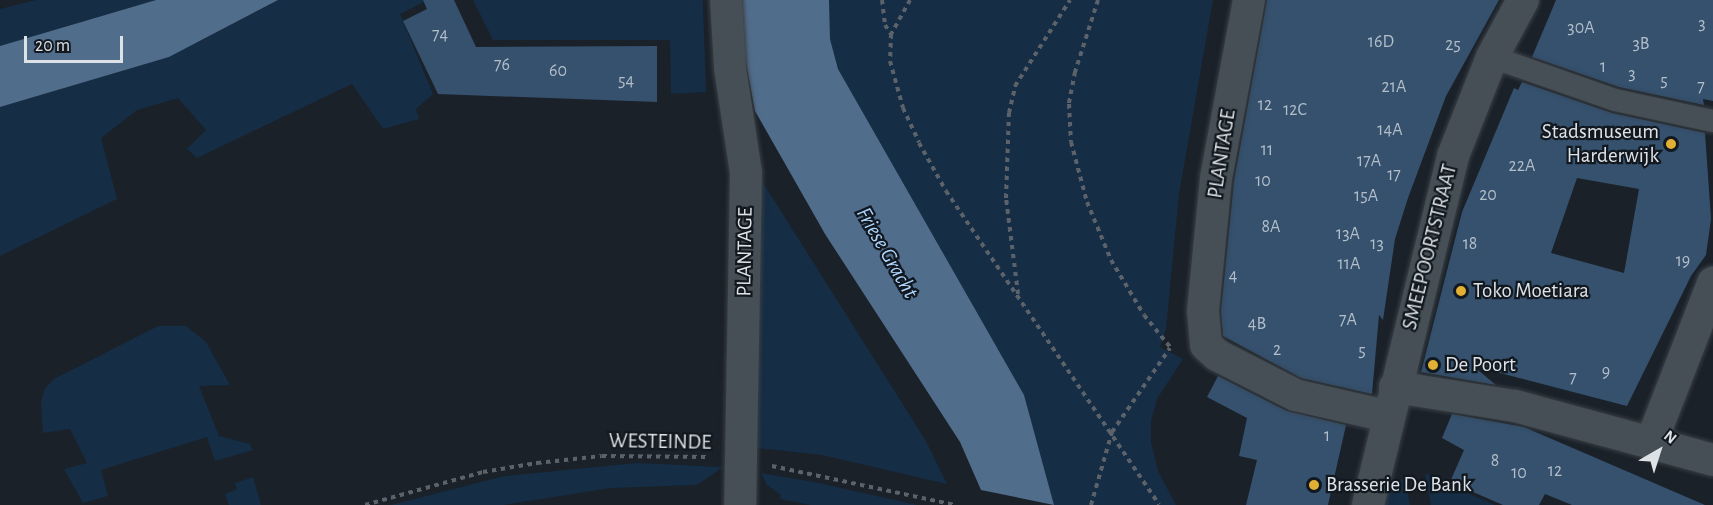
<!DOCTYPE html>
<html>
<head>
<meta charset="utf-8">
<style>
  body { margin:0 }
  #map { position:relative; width:1713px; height:505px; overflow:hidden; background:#1a2129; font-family:"Alegreya Sans",sans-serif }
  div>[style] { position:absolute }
  .green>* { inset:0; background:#152d45 }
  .water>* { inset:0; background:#516d8c }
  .building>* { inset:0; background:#35516e }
  .path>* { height:4px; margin-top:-2px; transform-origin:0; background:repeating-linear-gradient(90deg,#5b6269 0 4.5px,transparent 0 9px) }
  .roads { filter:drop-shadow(0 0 2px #393f44) drop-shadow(0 0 2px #393f44) }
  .pedestrian>* { height:22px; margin:-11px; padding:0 11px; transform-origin:11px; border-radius:11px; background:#464e56 }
  .minor>* { height:32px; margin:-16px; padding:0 16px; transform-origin:16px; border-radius:16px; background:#464e56 }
  .dots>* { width:16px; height:16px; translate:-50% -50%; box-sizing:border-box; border:3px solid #11181f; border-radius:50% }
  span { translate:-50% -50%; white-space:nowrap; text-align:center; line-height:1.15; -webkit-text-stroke:4.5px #11181f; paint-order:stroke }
  .number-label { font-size:18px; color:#b3bec9 }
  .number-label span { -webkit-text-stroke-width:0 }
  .poi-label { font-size:21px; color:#dde2e7 }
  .right { translate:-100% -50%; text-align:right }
  .left { translate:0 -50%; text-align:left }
  .street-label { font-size:21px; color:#dde2e7 }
  .water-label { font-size:22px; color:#aed5fe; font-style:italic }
  .north { position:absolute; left:1629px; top:421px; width:60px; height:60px; -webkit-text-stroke:4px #11181f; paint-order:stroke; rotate:39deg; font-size:16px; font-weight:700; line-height:24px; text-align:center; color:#dde2e7 }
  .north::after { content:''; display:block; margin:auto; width:21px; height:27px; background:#dde2e7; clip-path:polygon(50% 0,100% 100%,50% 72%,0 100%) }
  .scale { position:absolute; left:24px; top:36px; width:99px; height:27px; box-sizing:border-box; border:3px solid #dde2e7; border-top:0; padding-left:8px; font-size:18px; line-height:21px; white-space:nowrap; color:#dde2e7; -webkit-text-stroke:4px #11181f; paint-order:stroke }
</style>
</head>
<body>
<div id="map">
  <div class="green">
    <div style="clip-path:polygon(36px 0,156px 0,0 46px,0 9px)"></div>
    <div style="clip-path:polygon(278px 0,428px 0,400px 14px,433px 94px,416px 109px,419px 119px,383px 129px,352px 84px,197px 158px,187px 149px,206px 130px,178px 98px,137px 110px,101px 138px,117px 199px,0 256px,0 107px,169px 57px)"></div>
    <div style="clip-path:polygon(473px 0,703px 0,706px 92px,671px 94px,670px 40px,493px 40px)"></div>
    <div style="clip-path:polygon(829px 0,1213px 0,1179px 194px,1166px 329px,1160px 347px,1183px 359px,1157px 399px,1151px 421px,1151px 442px,1158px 471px,1176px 505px,1054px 505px,1024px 395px,838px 69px,830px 39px)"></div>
    <div style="clip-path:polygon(760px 178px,926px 441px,947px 484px,822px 455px,758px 448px)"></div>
    <div style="clip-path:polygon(158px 326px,186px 326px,206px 342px,230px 385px,199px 386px,219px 436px,250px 444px,253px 450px,215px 461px,207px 437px,101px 470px,108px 496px,83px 503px,64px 469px,87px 463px,70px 429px,43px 433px,41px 402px,45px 388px,54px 379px)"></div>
    <div style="clip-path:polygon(637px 463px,723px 467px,697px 485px,611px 488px,504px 505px,391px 505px,505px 476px)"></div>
    <div style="clip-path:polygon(761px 473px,814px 482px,917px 505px,811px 505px,780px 499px,781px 495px,767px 485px)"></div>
    <div style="clip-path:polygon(1425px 473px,1467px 493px,1495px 505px,1431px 505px)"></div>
    <div style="clip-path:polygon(253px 477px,261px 505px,229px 505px,225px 494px,237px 489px,235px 483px)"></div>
    <div style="clip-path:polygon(1405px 479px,1410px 505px,1379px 505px,1384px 483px)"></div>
  </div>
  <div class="water">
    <div style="clip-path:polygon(156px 0,278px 0,169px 57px,0 107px,0 46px)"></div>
    <div style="clip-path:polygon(742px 0,829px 0,830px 39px,838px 69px,1024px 395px,1054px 505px,981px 490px,960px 442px,825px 234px,755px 111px,742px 41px)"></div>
  </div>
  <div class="building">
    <div style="clip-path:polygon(423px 0,454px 0,476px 47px,657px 46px,657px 102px,438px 94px,403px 21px,427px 9px)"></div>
    <div style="clip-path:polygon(1267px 0,1499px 0,1446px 96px,1408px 198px,1395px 239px,1383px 320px,1379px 315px,1372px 394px,1301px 378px,1223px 336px,1221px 311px,1234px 181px)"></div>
    <div style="clip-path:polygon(1556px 0,1713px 0,1713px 101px,1703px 99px,1704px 105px,1619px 87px,1532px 57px)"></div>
    <div style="clip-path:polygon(evenodd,1522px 82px,1612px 113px,1705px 133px,1711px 219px,1706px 255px,1691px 276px,1627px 406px,1473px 366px,1496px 385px,1421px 372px,1462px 212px,1514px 88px,1518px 90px,1522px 82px,1577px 178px,1639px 189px,1624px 273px,1551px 253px,1577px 178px)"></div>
    <div style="clip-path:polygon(1218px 376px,1287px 411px,1346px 425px,1328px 505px,1246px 505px,1257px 460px,1239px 456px,1247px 418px,1207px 397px)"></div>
    <div style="clip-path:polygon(1452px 414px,1524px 427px,1705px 505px,1572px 505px,1545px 494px,1539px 505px,1503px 505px,1450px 482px,1464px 450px,1442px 438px)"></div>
  </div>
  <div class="path">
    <div style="left:882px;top:0;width:25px;rotate:83deg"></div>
    <div style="left:885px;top:25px;width:11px;rotate:56deg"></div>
    <div style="left:910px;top:0;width:39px;rotate:119deg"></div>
    <div style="left:891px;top:34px;width:27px;rotate:92deg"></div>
    <div style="left:890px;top:61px;width:49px;rotate:74.5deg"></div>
    <div style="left:903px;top:108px;width:38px;rotate:65deg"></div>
    <div style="left:919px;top:143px;width:55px;rotate:60.6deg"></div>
    <div style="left:946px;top:191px;width:379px;rotate:55.8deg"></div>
    <div style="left:1098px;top:0;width:76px;rotate:107.7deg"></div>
    <div style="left:1075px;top:72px;width:33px;rotate:101deg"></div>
    <div style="left:1069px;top:104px;width:38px;rotate:87deg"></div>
    <div style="left:1071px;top:142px;width:62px;rotate:75.1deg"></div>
    <div style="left:1087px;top:202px;width:63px;rotate:67.5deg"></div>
    <div style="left:1111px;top:260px;width:64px;rotate:59deg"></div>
    <div style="left:1144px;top:315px;width:41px;rotate:50.9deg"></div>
    <div style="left:1018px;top:294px;width:97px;rotate:-97.1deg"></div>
    <div style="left:1006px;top:198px;width:85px;rotate:-88deg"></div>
    <div style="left:1009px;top:113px;width:28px;rotate:-77deg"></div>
    <div style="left:1015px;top:86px;width:102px;rotate:-57.4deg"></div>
    <div style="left:772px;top:466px;width:188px;rotate:12deg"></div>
    <div style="left:365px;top:505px;width:123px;rotate:-15.6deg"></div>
    <div style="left:483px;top:472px;width:55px;rotate:-9.5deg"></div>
    <div style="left:537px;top:463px;width:65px;rotate:-6.1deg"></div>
    <div style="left:602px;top:456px;width:106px;rotate:0.5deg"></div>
    <div style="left:1091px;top:505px;width:76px;rotate:-74deg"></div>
    <div style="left:1112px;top:432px;width:102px;rotate:-55.4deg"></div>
  </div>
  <div class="roads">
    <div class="pedestrian">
      <div style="left:1492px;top:57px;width:130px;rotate:19.3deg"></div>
      <div style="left:1615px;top:100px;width:100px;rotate:12.1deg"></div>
    </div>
    <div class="minor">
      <div style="left:726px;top:0;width:68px;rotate:86.6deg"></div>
      <div style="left:730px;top:68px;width:105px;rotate:81.3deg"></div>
      <div style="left:746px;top:172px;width:333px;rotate:91deg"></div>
      <div style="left:1249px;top:0;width:181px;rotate:100.5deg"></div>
      <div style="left:1216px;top:178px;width:134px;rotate:95.6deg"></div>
      <div style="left:1203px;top:311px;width:34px;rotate:85deg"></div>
      <div style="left:1206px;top:345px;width:15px;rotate:42deg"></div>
      <div style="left:1217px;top:355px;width:88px;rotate:27.1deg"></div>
      <div style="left:1295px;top:395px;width:94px;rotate:12.9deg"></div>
      <div style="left:1395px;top:387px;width:121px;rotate:9deg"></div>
      <div style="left:1515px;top:406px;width:141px;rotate:15.2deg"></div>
      <div style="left:1651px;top:443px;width:172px;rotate:-68.8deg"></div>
      <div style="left:1651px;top:443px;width:64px;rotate:15.3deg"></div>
      <div style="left:1368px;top:505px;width:359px;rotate:-76.3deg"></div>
      <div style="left:1453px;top:156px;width:106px;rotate:-68.5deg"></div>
      <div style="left:1492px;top:57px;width:65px;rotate:-61.5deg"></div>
    </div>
  </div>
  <div class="dots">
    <div style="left:1671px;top:144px;background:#e1af34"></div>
    <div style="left:1461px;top:291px;background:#e1af34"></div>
    <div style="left:1433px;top:365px;background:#e1af34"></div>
    <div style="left:1314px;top:485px;background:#e1af34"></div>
  </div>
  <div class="number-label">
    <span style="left:1702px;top:24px">3</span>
    <span style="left:1581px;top:28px">30A</span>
    <span style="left:440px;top:35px">74</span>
    <span style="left:1381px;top:42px">16D</span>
    <span style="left:1641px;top:44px">3B</span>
    <span style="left:1453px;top:45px">25</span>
    <span style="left:502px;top:65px">76</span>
    <span style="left:1603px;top:67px">1</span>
    <span style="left:558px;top:71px">60</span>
    <span style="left:1632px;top:74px">3</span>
    <span style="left:626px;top:81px">54</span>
    <span style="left:1664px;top:81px">5</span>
    <span style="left:1394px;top:87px">21A</span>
    <span style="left:1701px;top:87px">7</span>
    <span style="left:1265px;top:105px">12</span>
    <span style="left:1295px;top:110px">12C</span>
    <span style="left:1390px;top:130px">14A</span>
    <span style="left:1267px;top:150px">11</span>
    <span style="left:1369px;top:161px">17A</span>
    <span style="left:1522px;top:166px">22A</span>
    <span style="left:1394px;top:175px">17</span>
    <span style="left:1263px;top:181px">10</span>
    <span style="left:1488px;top:195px">20</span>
    <span style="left:1366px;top:196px">15A</span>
    <span style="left:1271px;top:227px">8A</span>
    <span style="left:1348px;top:234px">13A</span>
    <span style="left:1377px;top:244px">13</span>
    <span style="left:1470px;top:244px">18</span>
    <span style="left:1683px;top:261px">19</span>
    <span style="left:1349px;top:264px">11A</span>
    <span style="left:1233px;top:276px">4</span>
    <span style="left:1348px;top:320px">7A</span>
    <span style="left:1257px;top:324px">4B</span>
    <span style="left:1277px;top:350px">2</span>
    <span style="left:1362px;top:351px">5</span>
    <span style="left:1606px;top:372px">9</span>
    <span style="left:1573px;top:378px">7</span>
    <span style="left:1327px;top:436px">1</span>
    <span style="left:1495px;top:461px">8</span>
    <span style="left:1555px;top:471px">12</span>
    <span style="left:1519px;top:473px">10</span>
  </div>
  <div class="poi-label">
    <span class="right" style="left:1659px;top:144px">Stadsmuseum<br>Harderwijk</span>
    <span class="left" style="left:1473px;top:291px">Toko Moetiara</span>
    <span class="left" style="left:1445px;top:365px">De Poort</span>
    <span class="left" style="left:1326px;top:485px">Brasserie De Bank</span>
  </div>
  <div class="street-label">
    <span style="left:1222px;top:154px;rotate:-81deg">PLANTAGE</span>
    <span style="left:1430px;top:247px;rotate:-76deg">SMEEPOORTSTRAAT</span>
    <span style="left:745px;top:252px;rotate:-89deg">PLANTAGE</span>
    <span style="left:660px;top:442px;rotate:1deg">WESTEINDE</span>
  </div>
  <div class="water-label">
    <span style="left:887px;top:253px;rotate:60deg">Friese Gracht</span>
  </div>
  <div class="north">N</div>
  <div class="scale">20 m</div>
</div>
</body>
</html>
